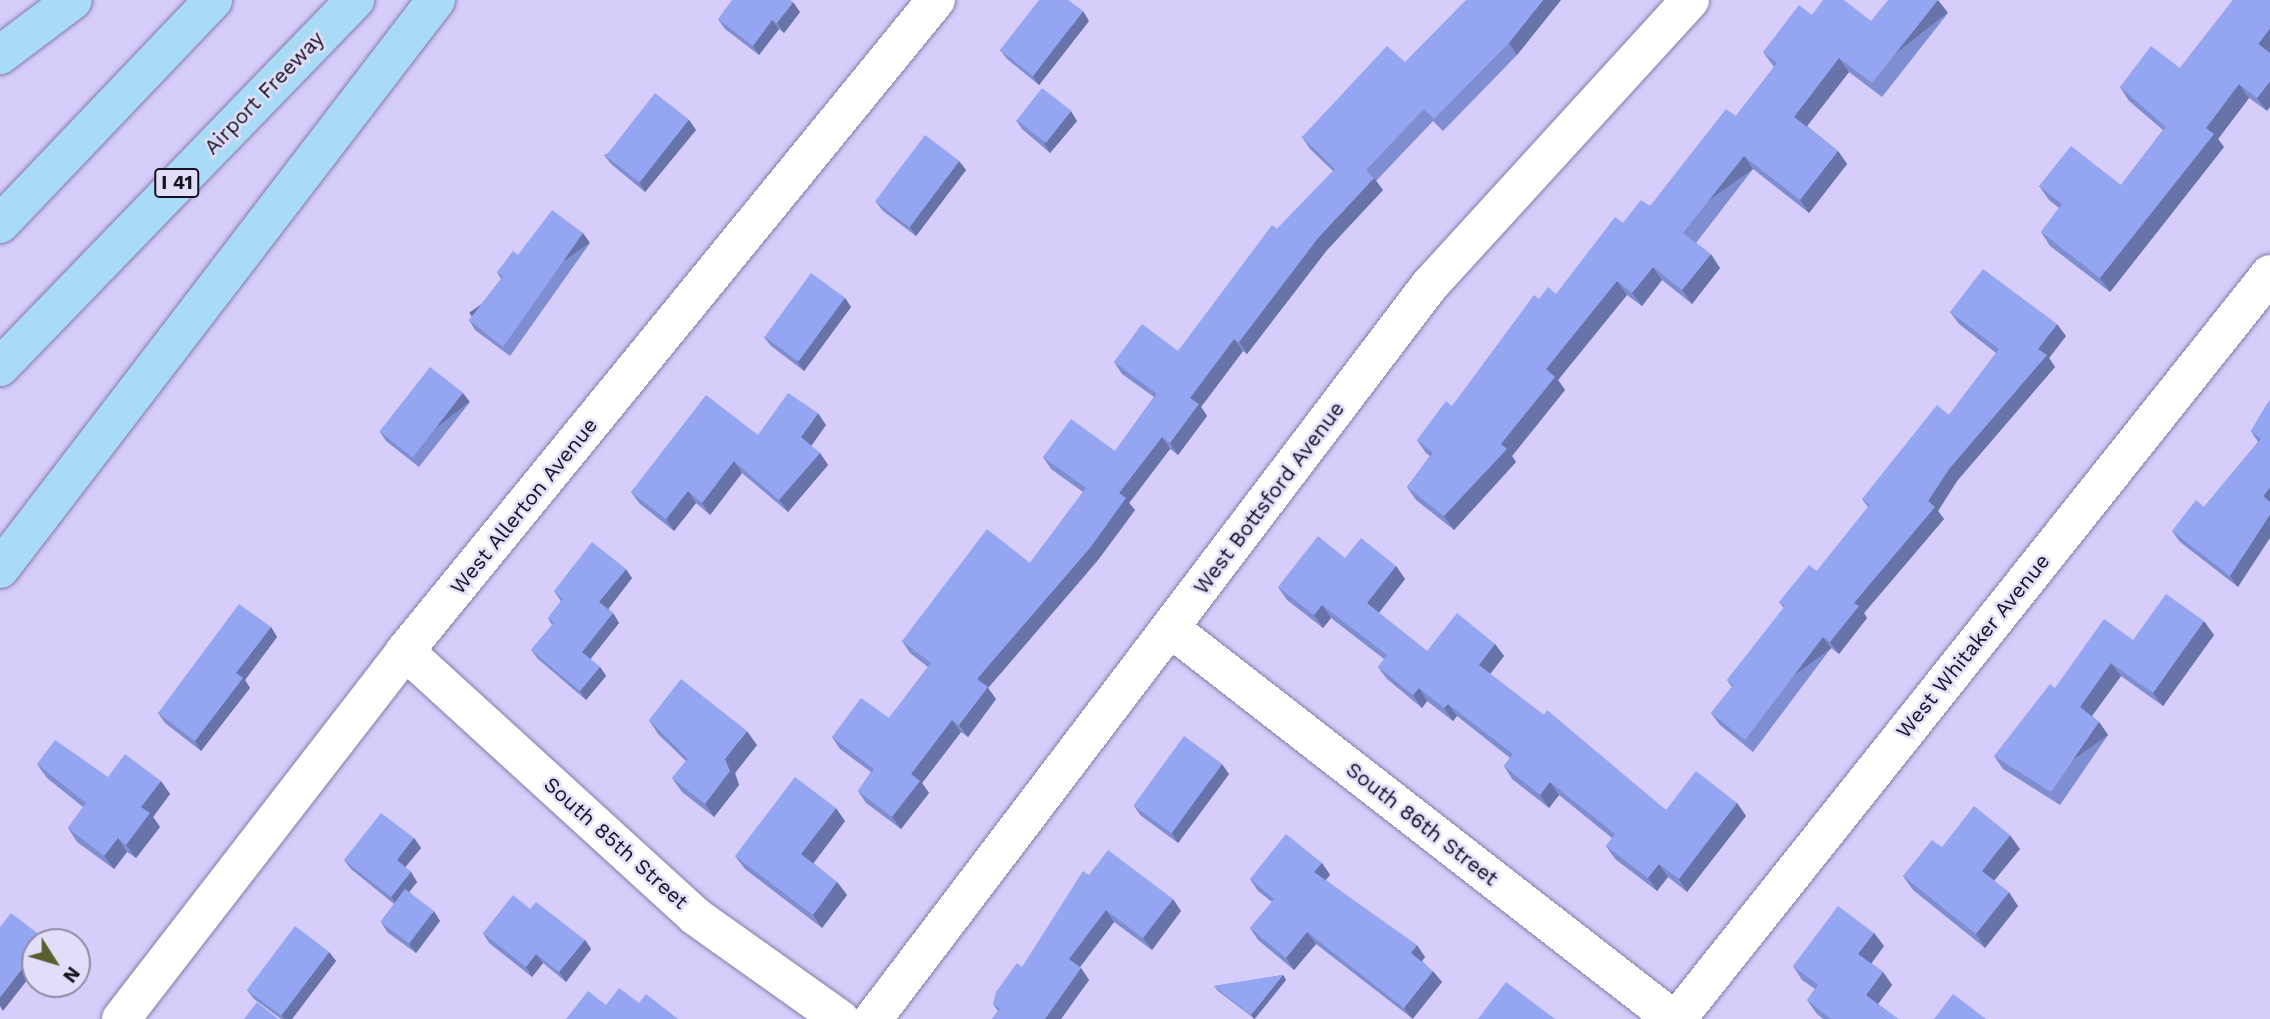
<!DOCTYPE html>
<html>
<head>
<meta charset="utf-8">
<style>
  body { margin:0 }
  #map { position:relative; width:2270px; height:1019px; overflow:hidden; background:#d6cdfb; font-family:"Work Sans",sans-serif }
  div>[style] { position:absolute }
  .roads { filter:drop-shadow(0 0 2px #857ca7) drop-shadow(0 0 2px #857ca7) }
  .street>* { height:38px; margin:-19px; padding:0 19px; transform-origin:19px; border-radius:19px; background:#fff }
  .highway>* { height:38px; margin:-19px; padding:0 19px; transform-origin:19px; border-radius:19px; background:#a9dbf7 }
  .wall>* { inset:0; background:#7f8ed0 }
  .shaded-wall>* { inset:0; background:#6874a9; transform-origin:0 0 }
  .building>* { inset:0; background:#94a5f2; transform-origin:0 0 }
  span { translate:-50% -50%; white-space:nowrap; text-align:center; line-height:1.15; -webkit-text-stroke:5px #e2ddf9; paint-order:stroke }
  .shield-label span { padding:2px 5px; background:#e2ddf9; border:2px solid; border-radius:5px; -webkit-text-stroke-width:0 }
  .shield-label { font-size:19px; color:#161222; font-weight:700 }
  .street-label { font-size:21px; color:#161222 }
  .north { position:absolute; left:21px; top:928px; width:70px; height:70px; box-sizing:border-box; background:#e2ddf9; border:2px solid #908ca3; border-radius:50%; rotate:127deg; font-size:19px; font-weight:700; line-height:28px; text-align:center; color:#161222 }
  .north::after { content:''; display:block; margin:auto; width:24px; height:32px; background:#5a5f2d; clip-path:polygon(50% 0,100% 100%,50% 72%,0 100%) }
</style>
</head>
<body>
<div id="map">
  <div class="roads">
    <div class="street">
      <div style="left:1170px;top:628px;width:637px;rotate:37.86deg"></div>
      <div style="left:405px;top:651px;width:393px;rotate:42.4deg"></div>
      <div style="left:695px;top:916px;width:178px;rotate:35.4deg"></div>
      <div style="left:121px;top:1019px;width:465px;rotate:-52.3deg"></div>
      <div style="left:405px;top:651px;width:840px;rotate:-50.8deg"></div>
      <div style="left:873px;top:1019px;width:920px;rotate:-52.82deg"></div>
      <div style="left:1429px;top:286px;width:387px;rotate:-47.6deg"></div>
      <div style="left:1677px;top:1019px;width:952px;rotate:-51.48deg"></div>
    </div>
    <div class="highway">
      <div style="left:0;top:55px;width:91px;rotate:-37deg"></div>
      <div style="left:0;top:224px;width:309px;rotate:-46.4deg"></div>
      <div style="left:0;top:367px;width:511px;rotate:-45.95deg"></div>
      <div style="left:0;top:569px;width:717px;rotate:-52.54deg"></div>
    </div>
  </div>
  <div class="wall">
    <div style="clip-path:polygon(1561px 0,1517px 55px,1443px 131px,1433px 121px,1376px 181px,1383px 190px,1327px 250px,1247px 354px,1243px 351px,1201px 407px,1207px 416px,1178px 455px,1170px 449px,1129px 503px,1135px 510px,1098px 560px,988px 688px,996px 699px,968px 737px,961px 732px,922px 783px,929px 793px,901px 829px,866px 803px,858px 791px,871px 772px,840px 749px,832px 737px,889px 718px,928px 667px,910px 653px,902px 641px,1030px 563px,1083px 492px,1051px 469px,1043px 457px,1115px 451px,1154px 397px,1122px 374px,1114px 362px,1178px 351px,1277px 229px,1333px 171px,1310px 149px,1302px 137px,1405px 62px)"></div>
    <div style="clip-path:polygon(2233px 0,2267px 111px,2249px 98px,2218px 139px,2224px 147px,2110px 292px,2050px 246px,2041px 232px,2059px 208px,2049px 200px,2039px 186px,2121px 185px,2163px 130px,2129px 101px,2120px 87px,2180px 68px)"></div>
    <div style="clip-path:polygon(800px 12px,784px 33px,779px 29px,759px 55px,725px 29px,718px 19px)"></div>
    <div style="clip-path:polygon(1948px 13px,1882px 97px,1849px 72px,1807px 126px,1838px 151px,1847px 164px,1809px 213px,1753px 169px,1696px 243px,1720px 268px,1692px 304px,1662px 280px,1642px 306px,1627px 295px,1558px 380px,1565px 390px,1512px 456px,1516px 462px,1454px 530px,1416px 500px,1407px 487px,1430px 456px,1426px 453px,1417px 440px,1452px 406px,1539px 299px,1556px 294px,1623px 223px,1650px 206px,1736px 116px,1774px 67px,1763px 52px,1812px 15px,1871px 21px)"></div>
    <div style="clip-path:polygon(1089px 21px,1039px 85px,1007px 59px,1000px 50px)"></div>
    <div style="clip-path:polygon(689px 120px,696px 130px,645px 192px,611px 164px,604px 155px)"></div>
    <div style="clip-path:polygon(1016px 120px,1077px 121px,1050px 153px,1022px 129px)"></div>
    <div style="clip-path:polygon(959px 161px,966px 170px,916px 236px,883px 211px,876px 202px)"></div>
    <div style="clip-path:polygon(590px 243px,510px 356px,475px 330px,469px 320px,501px 279px,497px 272px,518px 255px)"></div>
    <div style="clip-path:polygon(845px 298px,851px 307px,804px 371px,771px 346px,764px 337px)"></div>
    <div style="clip-path:polygon(1950px 312px,2066px 336px,2049px 358px,2055px 367px,1957px 481px,1938px 511px,1944px 519px,1864px 613px,1867px 618px,1839px 654px,1831px 648px,1753px 752px,1720px 725px,1711px 713px,1732px 687px,1727px 680px,1784px 608px,1779px 602px,1817px 571px,1868px 507px,1862px 499px,1949px 415px,1996px 353px,1959px 324px)"></div>
    <div style="clip-path:polygon(470px 402px,419px 467px,386px 441px,380px 432px)"></div>
    <div style="clip-path:polygon(2267px 404px,2238px 587px,2180px 542px,2172px 531px,2204px 507px,2258px 442px,2251px 431px)"></div>
    <div style="clip-path:polygon(826px 425px,811px 446px,820px 453px,828px 465px,788px 512px,742px 473px,710px 515px,696px 503px,674px 531px,640px 504px,631px 492px,758px 435px)"></div>
    <div style="clip-path:polygon(1345px 558px,1396px 566px,1405px 579px,1379px 613px,1427px 651px,1495px 644px,1504px 656px,1490px 674px,1666px 810px,1737px 803px,1746px 816px,1687px 892px,1668px 877px,1657px 891px,1615px 859px,1606px 846px,1612px 838px,1559px 795px,1549px 808px,1512px 779px,1504px 766px,1510px 758px,1457px 716px,1453px 721px,1427px 701px,1422px 708px,1387px 679px,1378px 667px,1384px 659px,1331px 618px,1323px 628px,1287px 600px,1278px 587px)"></div>
    <div style="clip-path:polygon(632px 578px,608px 609px,613px 613px,619px 623px,590px 659px,600px 667px,606px 676px,586px 700px,538px 659px,531px 650px,552px 625px,548px 618px,561px 601px,554px 591px)"></div>
    <div style="clip-path:polygon(271px 627px,277px 637px,245px 680px,250px 688px,201px 751px,165px 723px,158px 713px)"></div>
    <div style="clip-path:polygon(2214px 635px,2163px 706px,2121px 676px,2092px 716px,2099px 722px,2108px 735px,2060px 805px,2003px 769px,1994px 756px,2133px 640px)"></div>
    <div style="clip-path:polygon(649px 720px,757px 745px,735px 773px,739px 785px,714px 817px,682px 792px,672px 778px,686px 761px,658px 734px)"></div>
    <div style="clip-path:polygon(37px 764px,108px 777px,161px 781px,170px 794px,153px 817px,160px 827px,136px 858px,127px 852px,114px 869px,77px 842px,68px 828px,83px 807px,47px 778px)"></div>
    <div style="clip-path:polygon(1229px 774px,1178px 843px,1140px 815px,1134px 806px)"></div>
    <div style="clip-path:polygon(845px 821px,813px 863px,837px 882px,847px 895px,822px 928px,745px 869px,735px 856px)"></div>
    <div style="clip-path:polygon(414px 838px,421px 848px,405px 867px,411px 872px,417px 882px,409px 892px,440px 921px,416px 953px,387px 932px,381px 922px,394px 904px,351px 869px,344px 860px)"></div>
    <div style="clip-path:polygon(1942px 847px,2020px 849px,1994px 881px,2018px 906px,1985px 948px,1913px 890px,1903px 876px)"></div>
    <div style="clip-path:polygon(1322px 863px,1330px 875px,1326px 880px,1425px 957px,1422px 961px,1442px 982px,1413px 1019px,1316px 944px,1294px 970px,1258px 940px,1250px 928px,1272px 902px,1258px 891px,1250px 879px)"></div>
    <div style="clip-path:polygon(1089px 875px,1181px 911px,1152px 950px,1114px 922px,1080px 967px,1089px 980px,1061px 1019px,992px 1019px,998px 1011px,993px 1004px,1022px 967px)"></div>
    <div style="clip-path:polygon(530px 909px,585px 940px,591px 949px,566px 982px,543px 963px,532px 977px,489px 943px,483px 933px)"></div>
    <div style="clip-path:polygon(1874px 933px,1884px 946px,1871px 963px,1883px 972px,1892px 985px,1878px 1004px,1898px 1019px,1823px 1019px,1817px 1014px,1807px 1000px,1815px 989px,1802px 980px,1793px 966px)"></div>
    <div style="clip-path:polygon(329px 952px,336px 961px,292px 1019px,281px 1019px,254px 999px,247px 990px)"></div>
    <div style="clip-path:polygon(1283px 975px,1286px 980px,1255px 1019px,1218px 991px,1214px 986px)"></div>
  </div>
  <div class="shaded-wall">
    <div style="clip-path:polygon(1543px 0,1561px 0,1517px 55px,1509px 43px)"></div>
    <div style="left:1938px;top:0;width:16px;height:106px;rotate:52deg"></div>
    <div style="clip-path:polygon(793px 2px,800px 12px,784px 33px,777px 23px)"></div>
    <div style="clip-path:polygon(1083px 11px,1089px 21px,1039px 85px,1033px 76px)"></div>
    <div style="clip-path:polygon(772px 20px,779px 29px,759px 55px,753px 46px)"></div>
    <div style="clip-path:polygon(2270px 28px,2270px 54px,2258px 44px)"></div>
    <div style="clip-path:polygon(1839px 58px,1849px 72px,1804px 130px,1794px 117px)"></div>
    <div style="clip-path:polygon(2270px 81px,2270px 107px,2267px 111px,2257px 98px)"></div>
    <div style="clip-path:polygon(2239px 84px,2249px 98px,2218px 139px,2224px 147px,2110px 292px,2100px 278px,2206px 128px)"></div>
    <div style="clip-path:polygon(1071px 111px,1077px 121px,1050px 153px,1044px 143px)"></div>
    <div style="clip-path:polygon(689px 120px,696px 130px,645px 192px,639px 182px)"></div>
    <div style="clip-path:polygon(1838px 151px,1847px 164px,1809px 213px,1800px 200px)"></div>
    <div style="left:1744px;top:156px;width:16px;height:98px;rotate:55deg"></div>
    <div style="clip-path:polygon(959px 161px,966px 170px,916px 236px,910px 227px)"></div>
    <div style="clip-path:polygon(1374px 178px,1383px 190px,1327px 250px,1247px 354px,1239px 342px,1318px 238px)"></div>
    <div style="left:583px;top:233px;width:12px;height:139px;rotate:55deg"></div>
    <div style="clip-path:polygon(1711px 254px,1720px 268px,1692px 304px,1682px 290px)"></div>
    <div style="clip-path:polygon(1653px 267px,1662px 280px,1642px 306px,1632px 293px)"></div>
    <div style="clip-path:polygon(1617px 281px,1627px 295px,1558px 380px,1565px 390px,1512px 456px,1516px 462px,1454px 530px,1444px 516px,1501px 444px,1546px 369px)"></div>
    <div style="clip-path:polygon(845px 298px,851px 307px,804px 371px,797px 361px)"></div>
    <div style="clip-path:polygon(2057px 324px,2066px 336px,2049px 358px,2055px 367px,1957px 481px,1938px 511px,1944px 519px,1864px 613px,1867px 618px,1839px 654px,1830px 642px,1854px 603px,1928px 501px,1949px 469px)"></div>
    <div style="clip-path:polygon(1234px 339px,1243px 351px,1201px 407px,1207px 416px,1178px 455px,1170px 443px,1190px 398px)"></div>
    <div style="left:463px;top:393px;width:11px;height:81px;rotate:52deg"></div>
    <div style="clip-path:polygon(818px 413px,826px 425px,809px 449px,801px 437px)"></div>
    <div style="clip-path:polygon(1162px 437px,1170px 449px,1129px 503px,1135px 510px,1098px 560px,988px 688px,996px 699px,968px 737px,959px 725px,977px 679px)"></div>
    <div style="clip-path:polygon(820px 453px,828px 465px,788px 512px,779px 500px)"></div>
    <div style="clip-path:polygon(734px 461px,742px 473px,710px 515px,702px 503px)"></div>
    <div style="clip-path:polygon(2270px 487px,2270px 506px,2263px 496px)"></div>
    <div style="clip-path:polygon(688px 491px,696px 503px,674px 531px,666px 519px)"></div>
    <div style="clip-path:polygon(2270px 514px,2270px 538px,2238px 587px,2230px 576px)"></div>
    <div style="clip-path:polygon(1396px 566px,1405px 579px,1376px 616px,1367px 603px)"></div>
    <div style="clip-path:polygon(626px 569px,632px 578px,606px 612px,599px 602px)"></div>
    <div style="clip-path:polygon(1322px 605px,1331px 618px,1323px 628px,1314px 615px)"></div>
    <div style="clip-path:polygon(613px 613px,619px 623px,589px 661px,582px 652px)"></div>
    <div style="clip-path:polygon(2204px 621px,2214px 635px,2163px 706px,2153px 693px)"></div>
    <div style="clip-path:polygon(271px 627px,277px 637px,245px 680px,250px 688px,201px 751px,195px 741px,236px 673px)"></div>
    <div style="left:1823px;top:637px;width:14px;height:129px;rotate:54deg"></div>
    <div style="clip-path:polygon(1495px 644px,1504px 656px,1487px 678px,1479px 665px)"></div>
    <div style="clip-path:polygon(2111px 663px,2121px 676px,2089px 720px,2080px 707px)"></div>
    <div style="clip-path:polygon(600px 667px,606px 676px,586px 700px,580px 691px)"></div>
    <div style="clip-path:polygon(1419px 688px,1427px 701px,1422px 708px,1413px 695px)"></div>
    <div style="clip-path:polygon(1448px 704px,1457px 716px,1453px 721px,1444px 708px)"></div>
    <div style="clip-path:polygon(952px 720px,961px 732px,922px 783px,929px 793px,901px 829px,892px 817px,911px 774px)"></div>
    <div style="left:2099px;top:722px;width:16px;height:85px;rotate:55deg"></div>
    <div style="clip-path:polygon(747px 731px,757px 745px,735px 773px,739px 785px,714px 817px,705px 804px,725px 759px)"></div>
    <div style="clip-path:polygon(1222px 764px,1229px 774px,1178px 843px,1172px 833px)"></div>
    <div style="clip-path:polygon(161px 781px,170px 794px,153px 817px,160px 827px,136px 858px,126px 845px,141px 807px)"></div>
    <div style="clip-path:polygon(1550px 782px,1559px 795px,1549px 808px,1540px 795px)"></div>
    <div style="clip-path:polygon(1737px 803px,1746px 816px,1687px 892px,1679px 879px)"></div>
    <div style="clip-path:polygon(836px 808px,845px 821px,810px 868px,801px 854px)"></div>
    <div style="clip-path:polygon(2010px 835px,2020px 849px,1991px 884px,1982px 871px)"></div>
    <div style="clip-path:polygon(118px 838px,127px 852px,114px 869px,104px 856px)"></div>
    <div style="clip-path:polygon(414px 838px,421px 848px,403px 870px,397px 860px)"></div>
    <div style="clip-path:polygon(1322px 863px,1330px 875px,1322px 883px,1314px 872px)"></div>
    <div style="clip-path:polygon(1659px 864px,1668px 877px,1657px 891px,1648px 878px)"></div>
    <div style="clip-path:polygon(411px 872px,417px 882px,398px 906px,391px 897px)"></div>
    <div style="clip-path:polygon(837px 882px,847px 895px,822px 928px,813px 915px)"></div>
    <div style="clip-path:polygon(2009px 892px,2018px 906px,1985px 948px,1976px 934px)"></div>
    <div style="clip-path:polygon(1173px 899px,1181px 911px,1152px 950px,1143px 938px)"></div>
    <div style="clip-path:polygon(1106px 910px,1114px 922px,1077px 971px,1069px 959px)"></div>
    <div style="clip-path:polygon(434px 911px,440px 921px,416px 953px,409px 944px)"></div>
    <div style="clip-path:polygon(1307px 932px,1316px 944px,1294px 970px,1286px 958px)"></div>
    <div style="clip-path:polygon(1874px 933px,1884px 946px,1868px 968px,1858px 954px)"></div>
    <div style="clip-path:polygon(585px 940px,591px 949px,566px 982px,559px 972px)"></div>
    <div style="clip-path:polygon(1417px 945px,1425px 957px,1419px 965px,1411px 953px)"></div>
    <div style="clip-path:polygon(35px 952px,35px 970px,3px 1011px,0 1006px,0 997px)"></div>
    <div style="clip-path:polygon(329px 952px,336px 961px,292px 1019px,284px 1019px,281px 1015px)"></div>
    <div style="clip-path:polygon(536px 954px,543px 963px,532px 977px,526px 967px)"></div>
    <div style="clip-path:polygon(1081px 968px,1089px 980px,1061px 1019px,1045px 1019px)"></div>
    <div style="clip-path:polygon(1433px 971px,1442px 982px,1412px 1019px,1404px 1008px)"></div>
    <div style="clip-path:polygon(1883px 972px,1892px 985px,1875px 1008px,1866px 995px)"></div>
    <div style="clip-path:polygon(1283px 975px,1286px 980px,1254px 1019px,1251px 1015px)"></div>
  </div>
  <div class="building">
    <div style="clip-path:polygon(732px 0,790px 0,793px 2px,777px 23px,772px 20px,753px 46px,718px 19px)"></div>
    <div style="clip-path:polygon(1039px 0,1068px 0,1083px 11px,1033px 76px,1000px 50px)"></div>
    <div style="clip-path:polygon(1466px 0,1543px 0,1509px 43px,1434px 119px,1424px 109px,1366px 170px,1374px 178px,1318px 238px,1239px 342px,1234px 339px,1190px 398px,1199px 404px,1170px 443px,1162px 437px,1119px 493px,1126px 498px,1090px 548px,977px 679px,988px 687px,959px 725px,952px 720px,911px 774px,920px 781px,892px 817px,858px 791px,874px 769px,832px 737px,861px 698px,889px 718px,931px 663px,902px 641px,987px 529px,1030px 563px,1086px 488px,1043px 457px,1071px 419px,1115px 451px,1157px 394px,1114px 362px,1142px 324px,1178px 351px,1272px 225px,1277px 229px,1335px 169px,1302px 137px,1387px 46px,1405px 62px)"></div>
    <div style="clip-path:polygon(1823px 0,1844px 0,1871px 21px,1888px 0,1938px 0,1872px 83px,1839px 58px,1794px 117px,1838px 151px,1800px 200px,1744px 156px,1683px 233px,1711px 254px,1682px 290px,1653px 267px,1632px 293px,1617px 281px,1546px 369px,1555px 377px,1501px 444px,1507px 449px,1444px 516px,1407px 487px,1433px 453px,1417px 440px,1446px 401px,1452px 406px,1534px 295px,1539px 299px,1548px 287px,1556px 294px,1615px 217px,1623px 223px,1641px 200px,1650px 206px,1726px 109px,1736px 116px,1777px 63px,1763px 52px,1799px 5px,1812px 15px)"></div>
    <div style="clip-path:polygon(2233px 0,2270px 0,2270px 28px,2258px 44px,2270px 53px,2270px 81px,2257px 98px,2239px 84px,2206px 128px,2214px 134px,2100px 278px,2041px 232px,2062px 204px,2039px 186px,2071px 146px,2121px 185px,2166px 127px,2120px 87px,2151px 46px,2180px 68px)"></div>
    <div style="left:1042px;top:88px;width:37px;height:41px;rotate:38deg"></div>
    <div style="left:655px;top:93px;width:43px;height:80px;rotate:38deg"></div>
    <div style="left:925px;top:135px;width:43px;height:83px;rotate:37deg"></div>
    <div style="clip-path:polygon(552px 210px,583px 233px,503px 347px,469px 320px,503px 277px,497px 272px,513px 251px,518px 255px)"></div>
    <div style="clip-path:polygon(1983px 269px,2057px 324px,2038px 349px,2047px 355px,1949px 469px,1928px 501px,1935px 507px,1854px 603px,1859px 606px,1830px 642px,1823px 637px,1745px 740px,1711px 713px,1733px 685px,1727px 680px,1785px 606px,1779px 602px,1809px 565px,1817px 571px,1870px 505px,1862px 499px,1937px 405px,1949px 415px,1999px 349px,1950px 312px)"></div>
    <div style="left:811px;top:273px;width:42px;height:79px;rotate:36deg"></div>
    <div style="left:430px;top:367px;width:42px;height:82px;rotate:38deg"></div>
    <div style="clip-path:polygon(788px 393px,818px 413px,801px 437px,820px 453px,779px 500px,734px 461px,702px 503px,688px 491px,666px 519px,631px 492px,706px 395px,758px 435px)"></div>
    <div style="clip-path:polygon(2270px 400px,2270px 487px,2263px 496px,2270px 502px,2270px 514px,2230px 576px,2172px 531px,2196px 500px,2204px 507px,2261px 439px,2251px 431px,2267px 404px)"></div>
    <div style="clip-path:polygon(1318px 536px,1345px 558px,1361px 538px,1396px 566px,1367px 603px,1427px 651px,1457px 613px,1495px 644px,1479px 665px,1544px 715px,1547px 710px,1666px 810px,1696px 771px,1737px 803px,1679px 879px,1659px 864px,1648px 878px,1606px 846px,1615px 834px,1550px 782px,1540px 795px,1504px 766px,1513px 754px,1448px 704px,1444px 708px,1419px 688px,1413px 695px,1378px 667px,1387px 655px,1322px 605px,1314px 615px,1278px 587px)"></div>
    <div style="clip-path:polygon(592px 542px,626px 569px,599px 602px,613px 613px,582px 652px,600px 667px,580px 691px,531px 650px,554px 623px,548px 618px,563px 599px,554px 591px)"></div>
    <div style="clip-path:polygon(2166px 594px,2204px 621px,2153px 693px,2111px 663px,2080px 707px,2099px 722px,2051px 792px,1994px 756px,2050px 684px,2055px 688px,2104px 619px,2133px 640px)"></div>
    <div style="clip-path:polygon(239px 604px,271px 627px,236px 673px,243px 678px,195px 741px,158px 713px)"></div>
    <div style="clip-path:polygon(681px 679px,747px 731px,725px 759px,730px 771px,705px 804px,672px 778px,688px 759px,649px 720px)"></div>
    <div style="left:1184px;top:736px;width:47px;height:86px;rotate:36deg"></div>
    <div style="clip-path:polygon(55px 740px,108px 777px,125px 754px,161px 781px,141px 807px,150px 813px,126px 845px,118px 838px,104px 856px,68px 828px,86px 803px,37px 764px)"></div>
    <div style="clip-path:polygon(795px 777px,836px 808px,801px 854px,837px 882px,813px 915px,735px 856px)"></div>
    <div style="clip-path:polygon(1974px 806px,2010px 835px,1982px 871px,2009px 892px,1976px 934px,1903px 876px,1932px 840px,1942px 847px)"></div>
    <div style="clip-path:polygon(381px 813px,414px 838px,397px 860px,411px 872px,391px 897px,344px 860px)"></div>
    <div style="clip-path:polygon(1286px 834px,1322px 863px,1314px 872px,1417px 945px,1411px 953px,1433px 971px,1404px 1008px,1307px 932px,1286px 958px,1250px 928px,1274px 899px,1250px 879px)"></div>
    <div style="clip-path:polygon(1108px 850px,1173px 899px,1143px 938px,1106px 910px,1069px 959px,1081px 968px,1045px 1019px,992px 1019px,1000px 1009px,993px 1004px,996px 992px,1017px 963px,1022px 967px,1083px 871px,1089px 875px)"></div>
    <div style="left:405px;top:889px;width:36px;height:41px;rotate:37deg"></div>
    <div style="clip-path:polygon(513px 895px,530px 909px,536px 902px,585px 940px,559px 972px,536px 954px,526px 967px,483px 933px)"></div>
    <div style="clip-path:polygon(1838px 906px,1874px 933px,1858px 954px,1883px 972px,1866px 995px,1898px 1019px,1831px 1019px,1807px 1000px,1818px 985px,1793px 966px)"></div>
    <div style="clip-path:polygon(11px 913px,45px 939px,43px 942px,35px 942px,35px 952px,0 997px,0 927px)"></div>
    <div style="left:295px;top:926px;width:43px;height:80px;rotate:37deg"></div>
    <div style="clip-path:polygon(1283px 975px,1251px 1015px,1214px 986px)"></div>
    <div style="clip-path:polygon(1506px 982px,1555px 1019px,1478px 1019px)"></div>
    <div style="clip-path:polygon(619px 988px,639px 1003px,646px 994px,678px 1019px,566px 1019px,588px 991px,606px 1005px)"></div>
    <div style="clip-path:polygon(1953px 994px,1986px 1019px,1934px 1019px)"></div>
    <div style="clip-path:polygon(257px 1002px,278px 1019px,244px 1019px)"></div>
  </div>
  <div class="shield-label">
    <span style="left:177px;top:183px">I 41</span>
  </div>
  <div class="street-label">
    <span style="left:264px;top:93px;rotate:-46deg">Airport Freeway</span>
    <span style="left:1269px;top:498px;rotate:-53deg">West Bottsford Avenue</span>
    <span style="left:524px;top:506px;rotate:-51deg">West Allerton Avenue</span>
    <span style="left:1973px;top:646px;rotate:-51deg">West Whitaker Avenue</span>
    <span style="left:1422px;top:824px;rotate:38deg">South 86th Street</span>
    <span style="left:616px;top:843px;rotate:42deg">South 85th Street</span>
  </div>
  <div class="north">N</div>
</div>
</body>
</html>
